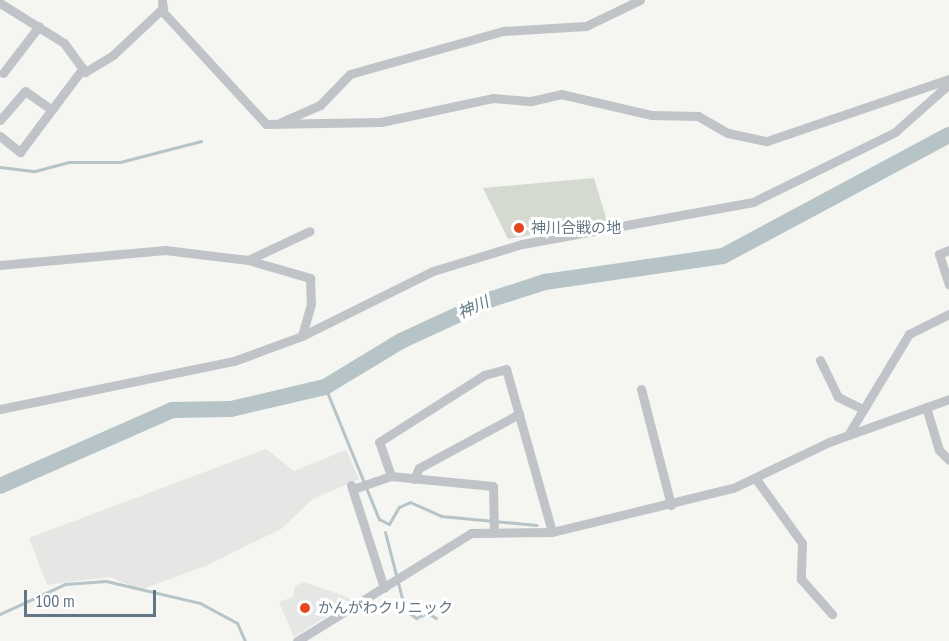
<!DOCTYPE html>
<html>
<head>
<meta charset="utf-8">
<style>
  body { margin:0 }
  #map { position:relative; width:949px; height:641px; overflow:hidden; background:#f5f5f1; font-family:"PT Sans Narrow","Noto Sans JP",sans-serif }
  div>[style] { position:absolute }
  .built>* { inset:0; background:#e6e7e5 }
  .green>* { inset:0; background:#d5dad0 }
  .stream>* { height:3px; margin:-1.5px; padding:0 1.5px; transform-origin:1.5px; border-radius:1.5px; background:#b6c4c7 }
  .river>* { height:16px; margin:-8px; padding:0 8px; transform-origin:8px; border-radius:8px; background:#b6c4c7 }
  .minor>* { height:9px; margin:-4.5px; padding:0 4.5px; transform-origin:4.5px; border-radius:4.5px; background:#c0c4c8 }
  .dots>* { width:16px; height:16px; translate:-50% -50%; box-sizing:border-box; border:3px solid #fff; border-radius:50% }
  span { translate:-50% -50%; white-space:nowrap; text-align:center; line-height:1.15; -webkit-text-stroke:6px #fff; paint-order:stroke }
  .poi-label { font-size:15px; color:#637684 }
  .left { translate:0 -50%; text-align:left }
  .water-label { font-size:16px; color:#5f7980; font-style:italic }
  .scale { position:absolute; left:24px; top:590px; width:132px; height:27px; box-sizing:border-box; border:3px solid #637684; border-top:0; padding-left:8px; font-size:18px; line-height:21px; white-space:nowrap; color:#637684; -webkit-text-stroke:4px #fff; paint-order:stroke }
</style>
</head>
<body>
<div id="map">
  <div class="built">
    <div style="clip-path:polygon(266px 449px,294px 471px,346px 450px,359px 479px,313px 499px,281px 529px,208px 565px,140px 590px,110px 577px,47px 585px,29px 538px)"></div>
    <div style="clip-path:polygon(304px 582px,353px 599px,294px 637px,279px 602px,293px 597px,295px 586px)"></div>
  </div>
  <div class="green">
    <div style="clip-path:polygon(594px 178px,607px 221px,508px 239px,483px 188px)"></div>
  </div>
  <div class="stream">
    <div style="left:0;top:167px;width:35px;rotate:7deg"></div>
    <div style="left:35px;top:171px;width:35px;rotate:-15deg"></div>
    <div style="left:69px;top:162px;width:51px"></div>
    <div style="left:120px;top:162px;width:84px;rotate:-14.5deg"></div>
    <div style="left:325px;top:387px;width:143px;rotate:67.8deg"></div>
    <div style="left:379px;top:519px;width:11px;rotate:27deg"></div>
    <div style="left:389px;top:524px;width:20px;rotate:-60deg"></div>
    <div style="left:399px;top:507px;width:12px;rotate:-24deg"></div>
    <div style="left:410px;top:502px;width:34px;rotate:24deg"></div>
    <div style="left:441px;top:516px;width:96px;rotate:5.4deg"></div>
    <div style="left:385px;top:532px;width:81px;rotate:75.6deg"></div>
    <div style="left:405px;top:610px;width:14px;rotate:36deg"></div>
    <div style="left:416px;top:618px;width:12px;rotate:-24deg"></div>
    <div style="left:427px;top:613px;width:10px;rotate:29deg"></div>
    <div style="left:0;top:614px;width:72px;rotate:-24.8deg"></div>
    <div style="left:65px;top:584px;width:41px;rotate:-4.2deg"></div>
    <div style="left:106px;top:581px;width:97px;rotate:13.2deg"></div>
    <div style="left:200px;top:603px;width:42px;rotate:28.4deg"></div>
    <div style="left:237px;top:623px;width:20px;rotate:66deg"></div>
  </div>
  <div class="river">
    <div style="left:0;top:486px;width:188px;rotate:-23.8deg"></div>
    <div style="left:172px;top:410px;width:59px;rotate:-1deg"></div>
    <div style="left:231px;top:409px;width:97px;rotate:-13.2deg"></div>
    <div style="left:325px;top:387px;width:89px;rotate:-31.2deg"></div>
    <div style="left:401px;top:341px;width:100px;rotate:-24.8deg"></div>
    <div style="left:492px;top:299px;width:56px;rotate:-17.8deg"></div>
    <div style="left:545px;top:282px;width:180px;rotate:-8.3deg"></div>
    <div style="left:723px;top:256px;width:256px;rotate:-28.2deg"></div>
  </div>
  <div class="minor">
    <div style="left:162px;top:0;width:12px;rotate:85deg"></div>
    <div style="left:163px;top:12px;width:152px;rotate:47.4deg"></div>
    <div style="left:266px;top:124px;width:115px;rotate:-1deg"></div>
    <div style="left:381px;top:122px;width:115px;rotate:-12.1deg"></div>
    <div style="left:493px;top:98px;width:38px;rotate:5deg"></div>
    <div style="left:531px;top:101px;width:31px;rotate:-13deg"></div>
    <div style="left:561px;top:94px;width:92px;rotate:13.1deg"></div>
    <div style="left:651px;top:115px;width:47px;rotate:1.2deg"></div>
    <div style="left:698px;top:116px;width:34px;rotate:30deg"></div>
    <div style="left:728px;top:133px;width:40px;rotate:12deg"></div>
    <div style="left:767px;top:141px;width:192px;rotate:-18.8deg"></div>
    <div style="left:0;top:3px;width:75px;rotate:32deg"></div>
    <div style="left:64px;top:43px;width:36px;rotate:54deg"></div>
    <div style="left:85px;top:72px;width:33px;rotate:-31deg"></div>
    <div style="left:113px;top:55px;width:69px;rotate:-43.2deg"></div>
    <div style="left:3px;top:73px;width:59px;rotate:-52.5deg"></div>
    <div style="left:0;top:120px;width:38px;rotate:-49deg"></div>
    <div style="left:25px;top:91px;width:32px;rotate:35deg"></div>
    <div style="left:281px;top:122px;width:43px;rotate:-23.6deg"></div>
    <div style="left:320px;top:105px;width:43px;rotate:-45.9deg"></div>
    <div style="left:350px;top:74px;width:159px;rotate:-15.7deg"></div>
    <div style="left:503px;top:31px;width:83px;rotate:-3.4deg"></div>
    <div style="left:586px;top:26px;width:60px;rotate:-25.7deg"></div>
    <div style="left:0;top:136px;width:26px;rotate:39deg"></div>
    <div style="left:20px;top:152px;width:105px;rotate:-53.1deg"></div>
    <div style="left:949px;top:250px;width:11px;rotate:158deg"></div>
    <div style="left:939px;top:254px;width:32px;rotate:72deg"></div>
    <div style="left:248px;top:260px;width:65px;rotate:16.2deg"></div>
    <div style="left:310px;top:278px;width:26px;rotate:88deg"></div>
    <div style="left:311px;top:304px;width:33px;rotate:106deg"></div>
    <div style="left:0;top:265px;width:166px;rotate:-5.2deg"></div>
    <div style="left:165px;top:250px;width:84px;rotate:6.9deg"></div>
    <div style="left:248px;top:260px;width:68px;rotate:-25.1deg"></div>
    <div style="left:820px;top:360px;width:41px;rotate:64.1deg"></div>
    <div style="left:838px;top:397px;width:28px;rotate:26deg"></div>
    <div style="left:641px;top:389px;width:120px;rotate:75.5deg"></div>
    <div style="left:926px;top:407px;width:45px;rotate:73.2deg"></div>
    <div style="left:939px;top:450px;width:14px;rotate:45deg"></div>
    <div style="left:0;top:409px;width:239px;rotate:-11.6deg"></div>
    <div style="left:234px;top:361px;width:72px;rotate:-20.2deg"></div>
    <div style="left:302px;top:336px;width:146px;rotate:-26.4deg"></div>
    <div style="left:433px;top:271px;width:93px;rotate:-16.9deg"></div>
    <div style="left:522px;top:244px;width:235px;rotate:-10.3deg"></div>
    <div style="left:753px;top:202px;width:158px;rotate:-26.2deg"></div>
    <div style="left:895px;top:132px;width:72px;rotate:-41.6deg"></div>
    <div style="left:848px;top:435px;width:118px;rotate:-58.9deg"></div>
    <div style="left:909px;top:334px;width:45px;rotate:-26.6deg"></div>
    <div style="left:391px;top:476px;width:36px;rotate:-109deg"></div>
    <div style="left:379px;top:442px;width:125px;rotate:-32.5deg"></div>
    <div style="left:484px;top:375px;width:23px;rotate:-15deg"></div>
    <div style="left:506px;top:369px;width:169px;rotate:74.2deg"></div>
    <div style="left:414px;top:479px;width:12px;rotate:-66deg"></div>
    <div style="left:419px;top:468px;width:114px;rotate:-28.4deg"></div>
    <div style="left:756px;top:479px;width:79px;rotate:54.3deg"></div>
    <div style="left:802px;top:543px;width:36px;rotate:92deg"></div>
    <div style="left:801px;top:579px;width:47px;rotate:48.5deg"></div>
    <div style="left:351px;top:485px;width:108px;rotate:72.2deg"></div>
    <div style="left:353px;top:489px;width:40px;rotate:-18.9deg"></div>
    <div style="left:391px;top:476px;width:102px;rotate:5.6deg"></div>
    <div style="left:493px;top:486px;width:47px;rotate:88.8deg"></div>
    <div style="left:297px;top:641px;width:205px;rotate:-31.8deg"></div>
    <div style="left:471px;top:533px;width:81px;rotate:-0.7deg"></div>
    <div style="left:552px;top:532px;width:186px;rotate:-13.7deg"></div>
    <div style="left:733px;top:488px;width:106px;rotate:-25.6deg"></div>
    <div style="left:829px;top:442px;width:127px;rotate:-19.7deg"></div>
  </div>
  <div class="dots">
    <div style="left:519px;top:228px;background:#e8461f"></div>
    <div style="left:305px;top:608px;background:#e8461f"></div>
  </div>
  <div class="poi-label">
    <span class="left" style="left:531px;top:228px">神川合戦の地</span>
    <span class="left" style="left:318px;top:608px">かんがわクリニック</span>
  </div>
  <div class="water-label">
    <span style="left:473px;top:307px;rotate:-24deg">神川</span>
  </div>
  <div class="scale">100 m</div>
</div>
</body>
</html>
